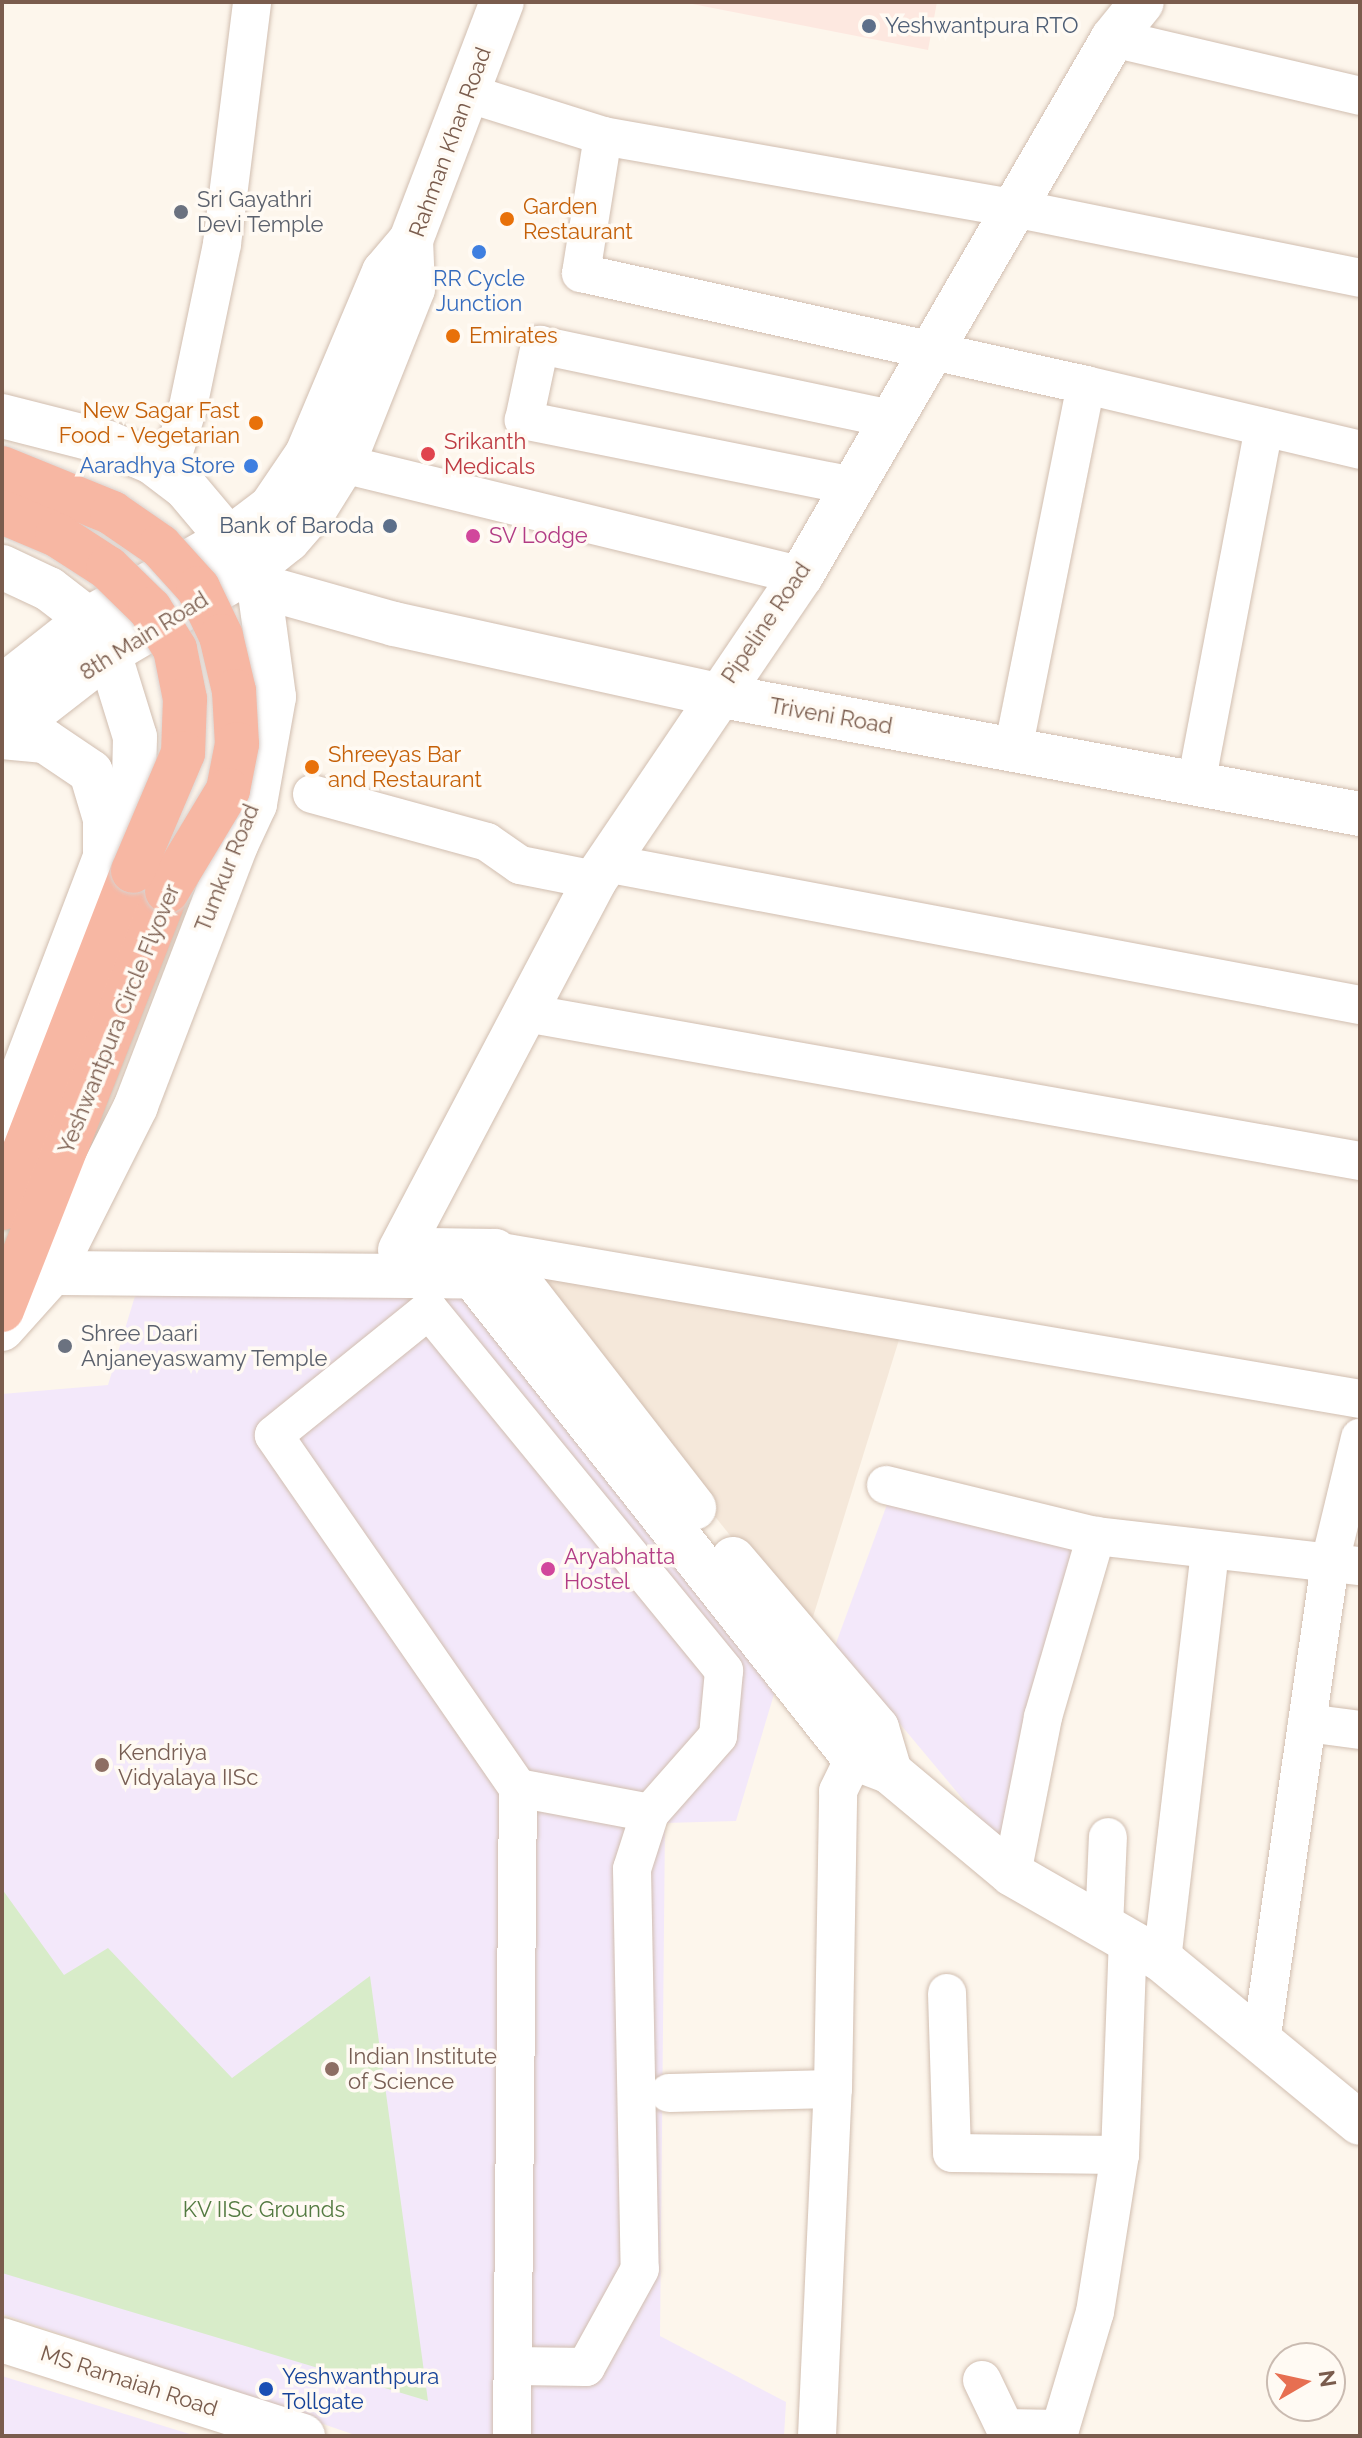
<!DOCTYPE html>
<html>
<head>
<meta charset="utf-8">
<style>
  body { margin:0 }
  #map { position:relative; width:1362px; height:2438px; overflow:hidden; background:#fdf6ec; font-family:Raleway,sans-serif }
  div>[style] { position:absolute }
  .residential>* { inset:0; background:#f5e8da }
  .commercial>* { inset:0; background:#fde8e0 }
  .education>* { inset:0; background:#f3e8fa }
  .green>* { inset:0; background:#d8ecc9 }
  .roads { filter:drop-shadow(0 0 2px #d1beb0) drop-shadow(0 0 2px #d1beb0) }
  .street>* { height:38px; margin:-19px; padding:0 19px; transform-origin:19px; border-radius:19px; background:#fff }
  .secondary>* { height:44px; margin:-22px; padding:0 22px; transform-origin:22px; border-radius:22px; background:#fff }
  .highway>* { height:44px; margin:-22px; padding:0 22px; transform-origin:22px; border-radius:22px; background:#f7b7a3 }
  .bridges { filter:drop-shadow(0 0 2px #dad1cd) drop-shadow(0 0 2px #dad1cd) }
  .highway-bridge>* { height:44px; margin:-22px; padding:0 22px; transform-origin:22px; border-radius:22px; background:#f7b7a3 }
  .dots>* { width:22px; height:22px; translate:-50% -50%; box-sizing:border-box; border:4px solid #fffaf3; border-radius:50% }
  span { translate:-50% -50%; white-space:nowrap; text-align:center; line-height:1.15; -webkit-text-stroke:7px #fffaf3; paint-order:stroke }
  .service-label { font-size:22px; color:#4e5e75 }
  .left { translate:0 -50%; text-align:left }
  .right { translate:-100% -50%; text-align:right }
  .street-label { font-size:22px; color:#7a5c4d }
  .worship-label { font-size:22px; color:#5b616d }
  .food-label { font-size:22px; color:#c56008 }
  .shop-label { font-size:22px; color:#366cbe }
  .health-label { font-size:22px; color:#be3a42 }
  .hotel-label { font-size:22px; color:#b23c85 }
  .education-label { font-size:22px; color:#785e54 }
  .park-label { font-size:22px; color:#537a41 }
  .transit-label { font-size:22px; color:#164399 }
  .frame { position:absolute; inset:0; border:4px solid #7a5c4d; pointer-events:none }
  .north { position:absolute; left:1266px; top:2342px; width:80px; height:80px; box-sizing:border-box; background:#fffaf3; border:2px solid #cabbb1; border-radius:50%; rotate:81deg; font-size:22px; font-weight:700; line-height:32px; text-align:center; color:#7a5c4d }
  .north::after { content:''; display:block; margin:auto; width:28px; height:36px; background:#e76f51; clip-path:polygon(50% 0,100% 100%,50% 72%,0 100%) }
</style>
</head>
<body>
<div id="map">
  <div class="residential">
    <div style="clip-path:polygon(511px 1261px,902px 1330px,808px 1633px)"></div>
  </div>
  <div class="commercial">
    <div style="clip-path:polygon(682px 2px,937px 2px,928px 50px)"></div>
  </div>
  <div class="education">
    <div style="clip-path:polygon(138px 1286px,461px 1288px,778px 1681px,736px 1821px,665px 1823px,660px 2336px,786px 2402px,784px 2436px,358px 2436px,2px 2314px,2px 1394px,108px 1385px)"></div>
    <div style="clip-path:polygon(889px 1499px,1074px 1546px,1007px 1852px,835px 1646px)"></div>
    <div style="clip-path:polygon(2px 2376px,196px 2436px,2px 2436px)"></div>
  </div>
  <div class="green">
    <div style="clip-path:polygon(2px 1889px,64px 1975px,108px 1948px,232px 2078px,370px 1976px,428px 2401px,2px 2273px)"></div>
  </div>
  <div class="roads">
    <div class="street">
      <div style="left:1113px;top:38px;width:254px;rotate:13.2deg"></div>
      <div style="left:467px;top:93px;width:143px;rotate:17.5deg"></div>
      <div style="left:603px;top:136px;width:416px;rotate:10deg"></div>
      <div style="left:1013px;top:208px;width:354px;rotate:11.4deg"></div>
      <div style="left:603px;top:136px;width:139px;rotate:99.1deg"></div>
      <div style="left:581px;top:273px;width:517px;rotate:12.5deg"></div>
      <div style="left:1086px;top:385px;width:282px;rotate:13.3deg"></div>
      <div style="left:343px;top:464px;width:471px;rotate:13.7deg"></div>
      <div style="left:167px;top:474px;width:70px;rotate:-72.6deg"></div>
      <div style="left:188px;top:407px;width:167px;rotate:-78.2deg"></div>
      <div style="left:222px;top:244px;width:244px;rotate:-82.9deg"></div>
      <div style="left:853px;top:486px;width:336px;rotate:-168.7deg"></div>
      <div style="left:524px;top:420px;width:77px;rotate:-78deg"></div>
      <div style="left:540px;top:345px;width:359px;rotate:11.9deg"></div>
      <div style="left:1013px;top:750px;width:372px;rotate:-78.7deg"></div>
      <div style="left:1196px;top:784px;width:363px;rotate:-79.2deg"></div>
      <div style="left:312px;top:794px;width:181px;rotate:15.3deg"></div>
      <div style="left:487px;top:842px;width:40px;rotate:34.9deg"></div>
      <div style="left:520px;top:865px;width:76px;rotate:11.3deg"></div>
      <div style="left:606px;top:863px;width:767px;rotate:10.67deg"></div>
      <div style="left:526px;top:1013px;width:847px;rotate:10.06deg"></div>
      <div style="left:482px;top:1266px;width:20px;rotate:-49deg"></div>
      <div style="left:495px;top:1251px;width:878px;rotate:9.71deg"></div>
      <div style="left:886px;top:1485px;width:216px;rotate:13.7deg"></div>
      <div style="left:1096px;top:1536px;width:266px;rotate:6.5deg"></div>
      <div style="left:1307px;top:1723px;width:53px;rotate:7.5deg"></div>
      <div style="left:518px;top:1788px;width:134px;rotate:10.7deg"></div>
      <div style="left:1012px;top:1874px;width:160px;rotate:-78.8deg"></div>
      <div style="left:1043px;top:1717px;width:189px;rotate:-73.7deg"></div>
      <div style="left:1104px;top:1927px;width:90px;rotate:-87.5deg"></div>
      <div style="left:1162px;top:1960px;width:412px;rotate:-83.3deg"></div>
      <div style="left:947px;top:1993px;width:160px;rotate:88.2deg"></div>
      <div style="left:952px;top:2153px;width:168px;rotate:0.7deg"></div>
      <div style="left:1261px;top:2042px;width:485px;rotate:-81.8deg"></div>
      <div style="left:1330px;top:1562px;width:128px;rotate:-76.4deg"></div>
      <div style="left:669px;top:2093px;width:164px;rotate:-1.4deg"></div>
      <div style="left:982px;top:2380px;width:53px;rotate:64.4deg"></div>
      <div style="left:1005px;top:2428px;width:55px;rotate:1deg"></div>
      <div style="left:512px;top:2436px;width:648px;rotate:-89.47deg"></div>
      <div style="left:518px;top:1788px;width:429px;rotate:-124.7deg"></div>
      <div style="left:274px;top:1435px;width:199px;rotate:-38.9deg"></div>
      <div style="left:429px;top:1310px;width:466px;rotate:50.7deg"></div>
      <div style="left:724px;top:1671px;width:65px;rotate:95.3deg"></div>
      <div style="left:718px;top:1736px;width:103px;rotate:131.4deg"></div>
      <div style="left:650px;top:1813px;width:59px;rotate:107.8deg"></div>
      <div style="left:632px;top:1869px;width:400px;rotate:88.9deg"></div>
      <div style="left:640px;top:2269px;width:112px;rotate:118.9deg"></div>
      <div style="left:586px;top:2367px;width:71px;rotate:-179.2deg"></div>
      <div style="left:817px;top:2436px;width:347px;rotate:-87.4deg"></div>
      <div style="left:833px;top:2089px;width:298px;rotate:-89deg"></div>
      <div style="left:838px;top:1791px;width:37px;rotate:-64deg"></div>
      <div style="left:854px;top:1758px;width:31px;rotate:-52deg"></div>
      <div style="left:1058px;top:2436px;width:129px;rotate:-73.4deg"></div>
      <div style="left:1095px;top:2312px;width:159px;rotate:-81deg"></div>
      <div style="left:1120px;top:2155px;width:214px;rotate:-87.9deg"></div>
    </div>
    <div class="secondary">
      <div style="left:2px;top:416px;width:109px;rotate:14.3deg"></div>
      <div style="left:108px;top:443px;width:48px;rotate:23.4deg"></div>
      <div style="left:152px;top:462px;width:43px;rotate:37.4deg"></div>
      <div style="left:186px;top:488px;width:67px;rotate:49.9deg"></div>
      <div style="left:229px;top:539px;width:56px;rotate:57.4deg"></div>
      <div style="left:259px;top:586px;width:112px;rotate:82.3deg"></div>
      <div style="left:274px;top:697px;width:109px;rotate:100.1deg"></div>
      <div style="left:255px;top:804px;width:45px;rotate:114.9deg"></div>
      <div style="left:236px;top:845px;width:280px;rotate:111deg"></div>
      <div style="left:136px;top:1106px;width:187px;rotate:116.7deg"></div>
      <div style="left:52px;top:1273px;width:75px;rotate:131.8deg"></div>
      <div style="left:2px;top:567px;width:52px;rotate:25.1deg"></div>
      <div style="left:49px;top:589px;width:49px;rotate:37.6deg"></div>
      <div style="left:88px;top:619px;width:40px;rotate:58deg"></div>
      <div style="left:109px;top:653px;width:88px;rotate:72.8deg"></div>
      <div style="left:135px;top:737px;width:43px;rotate:91.3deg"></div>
      <div style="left:134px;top:780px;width:30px;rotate:104deg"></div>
      <div style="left:127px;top:809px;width:53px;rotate:114.6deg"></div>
      <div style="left:105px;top:857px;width:253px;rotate:110.9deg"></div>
      <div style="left:15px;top:1093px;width:47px;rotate:106.1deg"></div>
      <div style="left:259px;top:586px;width:140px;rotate:15.7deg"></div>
      <div style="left:394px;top:624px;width:331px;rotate:12.4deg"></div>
      <div style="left:717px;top:695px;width:654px;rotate:10.49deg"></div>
      <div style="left:2px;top:687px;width:110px;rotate:-38.3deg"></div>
      <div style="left:88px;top:619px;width:162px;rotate:-29.6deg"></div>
      <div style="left:229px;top:539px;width:53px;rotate:-37.3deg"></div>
      <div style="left:271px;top:507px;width:64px;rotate:-55.8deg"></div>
      <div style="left:307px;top:454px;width:198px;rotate:-67.1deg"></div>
      <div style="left:384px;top:272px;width:42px;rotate:-49.8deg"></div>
      <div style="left:2px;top:736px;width:135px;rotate:-37.8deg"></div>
      <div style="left:109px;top:653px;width:162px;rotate:-30.4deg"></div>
      <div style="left:249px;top:571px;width:50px;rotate:-38.5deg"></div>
      <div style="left:288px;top:540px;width:41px;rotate:-48.9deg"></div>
      <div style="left:315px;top:509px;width:53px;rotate:-58.1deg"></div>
      <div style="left:343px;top:464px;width:188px;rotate:-68.2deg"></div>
      <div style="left:413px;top:289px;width:49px;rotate:-92.3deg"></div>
      <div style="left:411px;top:240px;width:255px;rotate:-69.1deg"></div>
      <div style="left:2px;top:737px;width:43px;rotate:5.3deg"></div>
      <div style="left:45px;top:741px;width:55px;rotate:34deg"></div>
      <div style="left:91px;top:772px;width:49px;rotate:73.4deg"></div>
      <div style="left:105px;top:819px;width:35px;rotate:90deg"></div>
      <div style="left:400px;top:1250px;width:418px;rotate:-62.2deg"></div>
      <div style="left:595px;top:880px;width:367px;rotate:-55.9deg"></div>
      <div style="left:801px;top:576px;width:622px;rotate:-59.89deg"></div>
      <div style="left:1113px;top:38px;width:46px;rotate:-51.1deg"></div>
      <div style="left:429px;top:1250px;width:66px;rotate:0.9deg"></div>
      <div style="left:495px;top:1251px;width:325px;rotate:52.2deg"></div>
      <div style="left:52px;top:1273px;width:421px;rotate:0.5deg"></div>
      <div style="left:473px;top:1277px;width:614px;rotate:51.62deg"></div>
      <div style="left:854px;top:1758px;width:39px;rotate:21deg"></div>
      <div style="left:890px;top:1772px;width:159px;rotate:39.9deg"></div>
      <div style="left:1012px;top:1874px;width:173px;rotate:29.8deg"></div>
      <div style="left:1162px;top:1960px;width:256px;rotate:39.5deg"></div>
      <div style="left:733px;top:1559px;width:222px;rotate:49.6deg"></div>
      <div style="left:877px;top:1728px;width:46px;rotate:73.5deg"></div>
      <div style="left:2px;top:2340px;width:316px;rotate:17.7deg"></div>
    </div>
    <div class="highway">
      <div style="left:2px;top:1208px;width:362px;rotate:-68.8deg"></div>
      <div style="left:2px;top:1310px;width:450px;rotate:-68.5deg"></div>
    </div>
  </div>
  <div class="bridges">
    <div class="highway-bridge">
      <div style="left:2px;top:468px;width:119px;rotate:22.2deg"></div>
      <div style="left:112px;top:513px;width:58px;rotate:34.5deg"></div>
      <div style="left:160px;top:546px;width:57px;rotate:47.9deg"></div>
      <div style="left:198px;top:588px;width:53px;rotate:64.4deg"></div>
      <div style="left:221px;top:636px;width:57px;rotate:76.7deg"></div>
      <div style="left:234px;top:691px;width:53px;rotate:86.8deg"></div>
      <div style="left:237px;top:744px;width:47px;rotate:101.1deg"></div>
      <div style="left:228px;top:790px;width:118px;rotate:121.1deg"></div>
      <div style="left:2px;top:512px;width:60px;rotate:22.7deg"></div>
      <div style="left:57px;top:535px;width:61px;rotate:32.9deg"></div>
      <div style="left:108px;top:568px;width:59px;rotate:44.3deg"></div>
      <div style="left:150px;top:609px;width:47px;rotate:58deg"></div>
      <div style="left:175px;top:649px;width:51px;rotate:78.7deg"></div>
      <div style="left:185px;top:699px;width:54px;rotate:92.1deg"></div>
      <div style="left:183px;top:753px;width:128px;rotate:113deg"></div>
    </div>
  </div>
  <div class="dots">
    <div style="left:869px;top:26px;background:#5c6f8a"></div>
    <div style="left:181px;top:212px;background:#6b7280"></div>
    <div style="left:507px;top:219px;background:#e8710a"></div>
    <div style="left:479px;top:252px;background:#3f7fe0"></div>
    <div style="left:453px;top:336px;background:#e8710a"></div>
    <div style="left:256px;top:423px;background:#e8710a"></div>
    <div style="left:428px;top:454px;background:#e0444e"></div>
    <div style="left:251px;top:466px;background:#3f7fe0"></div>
    <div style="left:390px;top:526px;background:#5c6f8a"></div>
    <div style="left:473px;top:536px;background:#d1479c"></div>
    <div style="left:312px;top:767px;background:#e8710a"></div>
    <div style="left:65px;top:1346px;background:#6b7280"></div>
    <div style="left:548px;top:1569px;background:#d1479c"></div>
    <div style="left:102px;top:1765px;background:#8d6e63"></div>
    <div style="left:332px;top:2069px;background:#8d6e63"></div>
    <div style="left:266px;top:2389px;background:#1a4fb4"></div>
  </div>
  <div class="service-label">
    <span class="left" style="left:885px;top:26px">Yeshwantpura RTO</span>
    <span class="right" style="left:374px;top:526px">Bank of Baroda</span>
  </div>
  <div class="street-label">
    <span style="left:450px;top:142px;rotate:-70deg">Rahman Khan Road</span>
    <span style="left:766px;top:623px;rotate:-56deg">Pipeline Road</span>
    <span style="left:144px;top:636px;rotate:-32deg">8th Main Road</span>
    <span style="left:831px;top:716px;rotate:10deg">Triveni Road</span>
    <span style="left:227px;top:868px;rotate:-68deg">Tumkur Road</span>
    <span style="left:119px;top:1019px;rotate:-68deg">Yeshwantpura Circle Flyover</span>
    <span style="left:129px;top:2381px;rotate:18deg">MS Ramaiah Road</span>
  </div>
  <div class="worship-label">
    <span class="left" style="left:197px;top:212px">Sri Gayathri<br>Devi Temple</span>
    <span class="left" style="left:81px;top:1346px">Shree Daari<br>Anjaneyaswamy Temple</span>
  </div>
  <div class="food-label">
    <span class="left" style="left:523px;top:219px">Garden<br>Restaurant</span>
    <span class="left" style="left:469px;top:336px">Emirates</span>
    <span class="right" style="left:240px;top:423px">New Sagar Fast<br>Food - Vegetarian</span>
    <span class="left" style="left:328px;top:767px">Shreeyas Bar<br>and Restaurant</span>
  </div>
  <div class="shop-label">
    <span style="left:479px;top:291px">RR Cycle<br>Junction</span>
    <span class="right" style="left:235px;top:466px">Aaradhya Store</span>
  </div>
  <div class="health-label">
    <span class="left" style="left:444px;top:454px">Srikanth<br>Medicals</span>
  </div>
  <div class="hotel-label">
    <span class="left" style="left:489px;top:536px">SV Lodge</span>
    <span class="left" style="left:564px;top:1569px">Aryabhatta<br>Hostel</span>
  </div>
  <div class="education-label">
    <span class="left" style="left:118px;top:1765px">Kendriya<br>Vidyalaya IISc</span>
    <span class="left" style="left:348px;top:2069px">Indian Institute<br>of Science</span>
  </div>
  <div class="park-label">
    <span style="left:264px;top:2210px">KV IISc Grounds</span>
  </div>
  <div class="transit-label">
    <span class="left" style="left:282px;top:2389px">Yeshwanthpura<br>Tollgate</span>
  </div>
  <div class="frame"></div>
  <div class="north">N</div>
</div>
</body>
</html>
